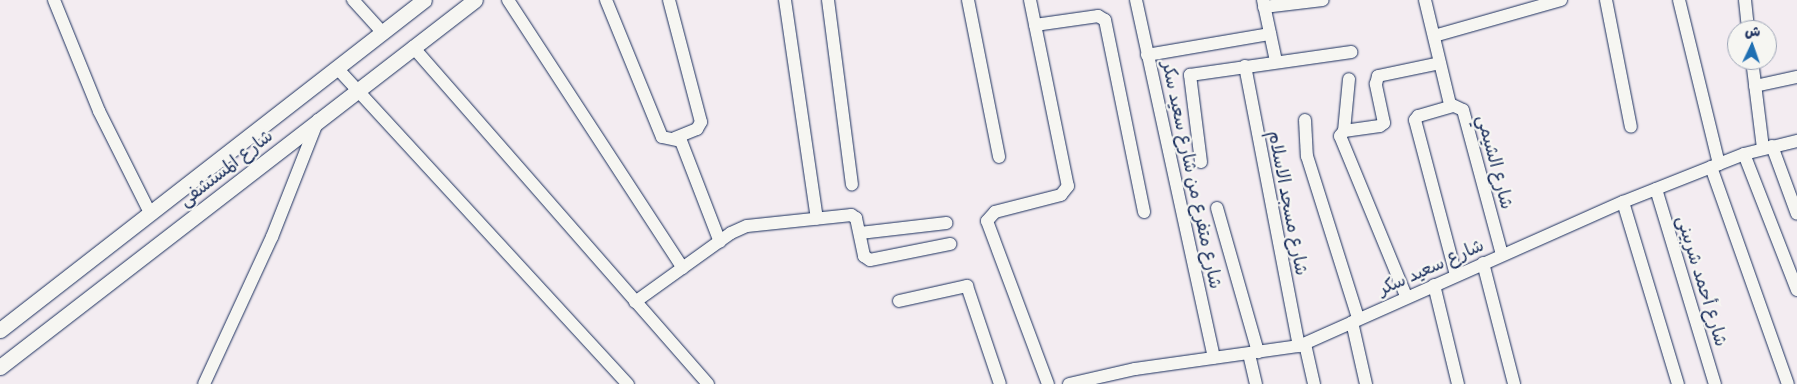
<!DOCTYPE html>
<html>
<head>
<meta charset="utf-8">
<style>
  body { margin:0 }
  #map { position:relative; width:1797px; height:384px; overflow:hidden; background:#f3ecf1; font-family:Delius,"Playpen Sans Arabic",sans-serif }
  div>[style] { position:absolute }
  .roads { filter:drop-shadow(0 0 1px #1b2f5e) drop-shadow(0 0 1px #1b2f5e) }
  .minor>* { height:12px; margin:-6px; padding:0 6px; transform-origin:6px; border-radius:6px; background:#f6f6f2 }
  .tertiary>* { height:15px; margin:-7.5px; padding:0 7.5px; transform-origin:7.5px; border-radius:7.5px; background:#f6f6f2 }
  span { translate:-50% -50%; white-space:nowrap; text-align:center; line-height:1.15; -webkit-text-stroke:4.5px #f6f6f2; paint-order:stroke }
  .street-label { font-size:18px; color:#1b2f5e }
  .north { position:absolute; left:1727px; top:20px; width:50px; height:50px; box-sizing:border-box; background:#f6f6f2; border:1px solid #9ea6b7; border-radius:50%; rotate:3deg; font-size:14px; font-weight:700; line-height:20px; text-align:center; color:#1b2f5e }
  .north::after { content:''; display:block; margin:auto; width:18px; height:22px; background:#1f6fb2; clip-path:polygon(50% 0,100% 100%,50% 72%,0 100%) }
</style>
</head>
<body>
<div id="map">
  <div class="roads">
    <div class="minor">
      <div style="left:54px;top:0;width:120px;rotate:67.9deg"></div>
      <div style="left:99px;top:111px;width:114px;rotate:63.4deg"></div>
      <div style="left:353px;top:0;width:45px;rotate:47.7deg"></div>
      <div style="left:508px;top:0;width:320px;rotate:56.9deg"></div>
      <div style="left:606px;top:0;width:148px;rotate:67.8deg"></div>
      <div style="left:662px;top:137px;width:19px;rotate:12deg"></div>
      <div style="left:681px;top:141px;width:108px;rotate:68.9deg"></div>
      <div style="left:669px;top:0;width:126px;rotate:75.3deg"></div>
      <div style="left:701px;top:122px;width:8px;rotate:120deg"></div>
      <div style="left:697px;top:129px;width:24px;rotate:158deg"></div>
      <div style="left:785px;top:0;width:221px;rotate:81.7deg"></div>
      <div style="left:828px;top:0;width:186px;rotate:82.6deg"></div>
      <div style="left:968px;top:0;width:160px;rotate:78.8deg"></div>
      <div style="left:1030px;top:0;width:190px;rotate:78.5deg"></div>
      <div style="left:1068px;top:186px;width:11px;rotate:128deg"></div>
      <div style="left:1061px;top:195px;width:68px;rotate:165.6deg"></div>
      <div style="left:995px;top:212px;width:12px;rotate:132deg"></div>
      <div style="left:987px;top:221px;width:174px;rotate:69.5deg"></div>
      <div style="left:1136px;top:0;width:366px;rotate:77.7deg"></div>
      <div style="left:1263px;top:0;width:62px;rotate:78deg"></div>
      <div style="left:1425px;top:0;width:107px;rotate:76.5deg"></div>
      <div style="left:1450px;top:104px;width:14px;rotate:25deg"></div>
      <div style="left:1463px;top:110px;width:150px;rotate:74.9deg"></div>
      <div style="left:1606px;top:0;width:129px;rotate:78.9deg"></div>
      <div style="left:1679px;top:0;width:169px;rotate:76.3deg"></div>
      <div style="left:1745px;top:0;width:30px;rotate:84deg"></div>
      <div style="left:1264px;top:7px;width:59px;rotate:-6.8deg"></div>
      <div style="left:1035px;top:25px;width:64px;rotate:-8.1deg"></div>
      <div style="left:1098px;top:16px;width:8px;rotate:30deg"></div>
      <div style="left:1105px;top:20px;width:196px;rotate:78.5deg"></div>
      <div style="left:1434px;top:36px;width:132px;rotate:-15.8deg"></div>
      <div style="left:413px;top:47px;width:448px;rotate:48.8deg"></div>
      <div style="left:1147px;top:55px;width:125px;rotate:-9.7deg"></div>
      <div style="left:1752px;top:60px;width:89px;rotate:82.9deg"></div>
      <div style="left:1245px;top:66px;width:285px;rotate:79.1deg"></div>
      <div style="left:337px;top:68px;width:430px;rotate:47.4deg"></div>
      <div style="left:1755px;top:86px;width:43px;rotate:-12.1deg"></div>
      <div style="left:1453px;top:106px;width:36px;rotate:164deg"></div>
      <div style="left:1418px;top:116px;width:5px;rotate:127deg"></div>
      <div style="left:1415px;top:120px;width:160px;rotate:75.2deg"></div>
      <div style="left:1305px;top:120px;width:36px;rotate:87deg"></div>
      <div style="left:1307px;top:156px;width:170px;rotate:72.5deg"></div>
      <div style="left:1344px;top:131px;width:52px;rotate:-84.5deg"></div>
      <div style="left:1772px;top:146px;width:72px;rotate:69.8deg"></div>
      <div style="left:1744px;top:154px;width:146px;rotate:68.7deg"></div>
      <div style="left:1201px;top:162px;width:88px;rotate:-97.2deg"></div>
      <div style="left:1190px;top:75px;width:163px;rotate:-8.1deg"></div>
      <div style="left:1711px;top:167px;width:230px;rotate:70.5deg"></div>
      <div style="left:1656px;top:189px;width:204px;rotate:73.2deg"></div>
      <div style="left:1623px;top:202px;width:190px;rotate:73.2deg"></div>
      <div style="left:1217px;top:208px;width:150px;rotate:74.1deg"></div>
      <div style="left:860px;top:233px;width:87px;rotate:-6.6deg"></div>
      <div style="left:1483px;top:263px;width:125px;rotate:75.6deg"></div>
      <div style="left:1434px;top:285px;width:102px;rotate:76.4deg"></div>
      <div style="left:1406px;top:296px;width:173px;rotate:-112.4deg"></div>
      <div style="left:1340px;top:136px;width:6px;rotate:-51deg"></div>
      <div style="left:1344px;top:131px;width:36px;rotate:-8deg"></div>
      <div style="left:1380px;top:126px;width:5px;rotate:-37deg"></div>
      <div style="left:1384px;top:123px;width:40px;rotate:-102deg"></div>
      <div style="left:1376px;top:84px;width:8px;rotate:-76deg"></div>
      <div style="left:1378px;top:76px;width:63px;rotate:-11.8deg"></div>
      <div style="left:899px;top:301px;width:70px;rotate:-12.4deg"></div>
      <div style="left:967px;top:286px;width:103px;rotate:71.4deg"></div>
      <div style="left:635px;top:302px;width:118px;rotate:-35.7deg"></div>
      <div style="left:731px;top:233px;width:17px;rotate:-24deg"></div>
      <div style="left:747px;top:226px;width:105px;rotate:-6deg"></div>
      <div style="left:851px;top:215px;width:6px;rotate:31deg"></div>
      <div style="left:856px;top:218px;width:39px;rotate:78deg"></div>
      <div style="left:864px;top:256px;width:7px;rotate:34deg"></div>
      <div style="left:870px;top:260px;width:82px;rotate:-11.3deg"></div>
      <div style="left:1352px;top:322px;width:64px;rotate:77.3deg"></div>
      <div style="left:1305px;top:344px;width:41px;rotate:77.3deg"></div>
      <div style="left:1249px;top:354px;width:31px;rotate:77deg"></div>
      <div style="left:204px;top:384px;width:162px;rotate:-65.2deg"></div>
      <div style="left:272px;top:237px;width:126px;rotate:-68.5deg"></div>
      <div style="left:1069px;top:384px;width:68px;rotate:-12.8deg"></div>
      <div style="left:1135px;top:369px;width:166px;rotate:-8deg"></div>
      <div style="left:1299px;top:346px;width:355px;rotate:-24deg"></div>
      <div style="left:1623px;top:202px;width:130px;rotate:-21.6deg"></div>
      <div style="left:1744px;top:154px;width:55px;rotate:-13.8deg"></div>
    </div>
    <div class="tertiary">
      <div style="left:0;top:330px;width:537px;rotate:-37.89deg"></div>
      <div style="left:0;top:367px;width:600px;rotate:-37.69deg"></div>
    </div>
  </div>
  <div class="street-label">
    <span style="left:1495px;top:162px;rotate:75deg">شارع الشيمي</span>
    <span style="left:226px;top:168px;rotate:-38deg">شارع المستشفى</span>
    <span style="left:1192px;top:175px;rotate:78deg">شارع متفرع من شارع سعيد سكر</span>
    <span style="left:1288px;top:203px;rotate:79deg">شارع مسجد الاسلام</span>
    <span style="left:1431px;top:267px;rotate:-24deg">شارع سعيد سكر</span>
    <span style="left:1702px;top:281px;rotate:73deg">شارع أحمد شربينى</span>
  </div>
  <div class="north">ش</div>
</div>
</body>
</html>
